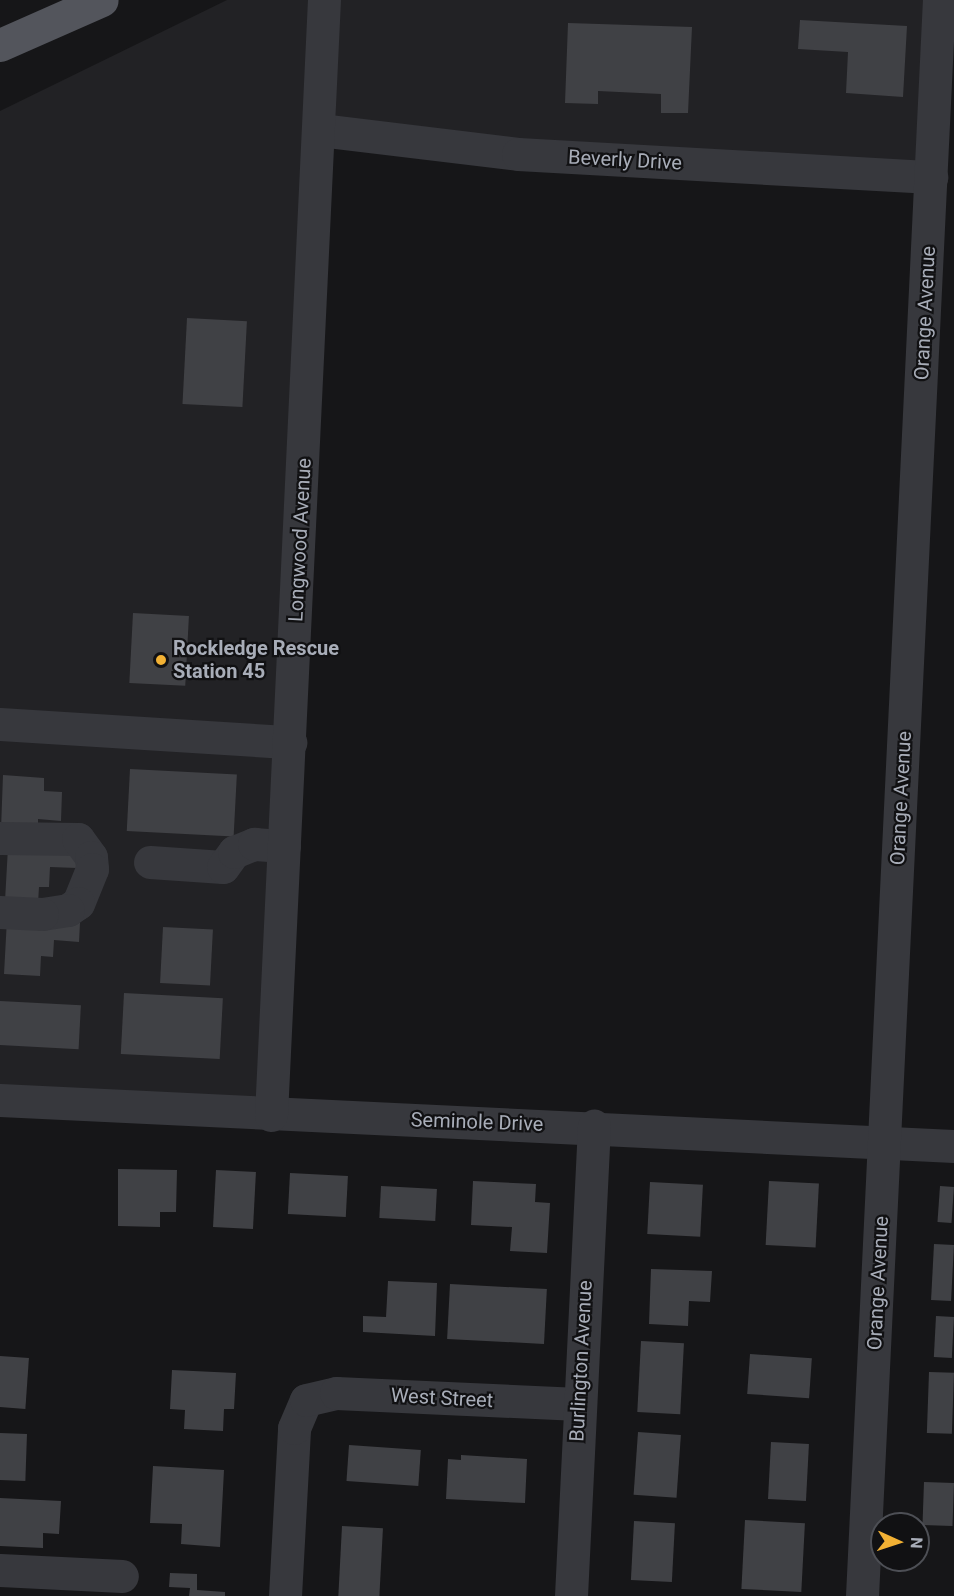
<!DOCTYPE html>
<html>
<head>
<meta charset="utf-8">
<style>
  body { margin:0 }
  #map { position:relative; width:954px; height:1596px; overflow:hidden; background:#161618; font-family:Roboto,sans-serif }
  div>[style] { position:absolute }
  .built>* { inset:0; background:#222225 }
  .building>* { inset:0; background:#404145; transform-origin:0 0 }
  .minor>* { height:33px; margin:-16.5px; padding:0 16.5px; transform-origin:16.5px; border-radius:16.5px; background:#37383d }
  .major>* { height:33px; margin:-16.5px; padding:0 16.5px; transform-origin:16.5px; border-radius:16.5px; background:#53555c }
  .dots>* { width:16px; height:16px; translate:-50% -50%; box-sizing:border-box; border:3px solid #111113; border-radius:50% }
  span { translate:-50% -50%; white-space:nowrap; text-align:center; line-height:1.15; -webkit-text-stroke:4.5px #111113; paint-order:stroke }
  .street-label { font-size:20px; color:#a8adb8 }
  .poi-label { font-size:20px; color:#a8adb8; font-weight:700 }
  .left { translate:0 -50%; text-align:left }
  .north { position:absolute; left:870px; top:1512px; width:60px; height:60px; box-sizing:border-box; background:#111113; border:2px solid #4d4f55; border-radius:50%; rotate:93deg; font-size:16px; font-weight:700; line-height:24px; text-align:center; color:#a8adb8 }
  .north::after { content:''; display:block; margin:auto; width:21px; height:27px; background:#f2b134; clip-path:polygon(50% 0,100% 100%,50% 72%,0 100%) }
</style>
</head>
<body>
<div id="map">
  <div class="built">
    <div style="clip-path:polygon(227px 0,309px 0,257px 1101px,0 1087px,0 111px)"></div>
    <div style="clip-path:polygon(338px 0,925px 0,917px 163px,520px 141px,335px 119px)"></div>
  </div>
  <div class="building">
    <div style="clip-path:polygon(800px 20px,907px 26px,903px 97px,846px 93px,848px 52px,798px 49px)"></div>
    <div style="clip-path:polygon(568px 23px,692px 27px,688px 113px,661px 113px,661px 94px,598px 91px,598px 104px,565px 103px)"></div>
    <div style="left:187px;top:318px;width:60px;height:86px;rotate:3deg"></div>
    <div style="left:133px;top:613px;width:56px;height:70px;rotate:3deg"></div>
    <div style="left:130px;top:769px;width:107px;height:62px;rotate:3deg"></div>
    <div style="clip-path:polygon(3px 775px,44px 778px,44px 791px,62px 792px,61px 821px,38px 819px,38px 831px,1px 829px)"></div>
    <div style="clip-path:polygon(8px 847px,78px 851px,77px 868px,50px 867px,49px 887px,39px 887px,38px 903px,5px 901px)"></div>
    <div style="clip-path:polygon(7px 919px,80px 923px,79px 942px,54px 940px,53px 957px,41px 956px,40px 976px,4px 974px)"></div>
    <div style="left:163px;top:927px;width:50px;height:56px;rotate:3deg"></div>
    <div style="left:124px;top:993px;width:99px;height:61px;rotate:3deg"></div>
    <div style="left:0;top:1001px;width:81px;height:44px;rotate:3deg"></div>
    <div style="clip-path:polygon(118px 1169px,177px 1170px,176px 1212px,160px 1212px,160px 1227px,118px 1226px)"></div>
    <div style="left:216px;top:1170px;width:40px;height:57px;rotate:3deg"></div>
    <div style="left:290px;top:1173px;width:58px;height:41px;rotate:3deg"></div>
    <div style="clip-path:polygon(473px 1181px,536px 1184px,535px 1202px,550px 1203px,547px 1253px,510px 1251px,512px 1227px,471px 1225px)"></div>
    <div style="left:769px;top:1181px;width:50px;height:64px;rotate:3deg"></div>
    <div style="left:650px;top:1182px;width:53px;height:52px;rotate:3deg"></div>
    <div style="left:381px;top:1186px;width:56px;height:32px;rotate:3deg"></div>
    <div style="left:940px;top:1186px;width:14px;height:36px;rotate:4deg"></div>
    <div style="left:934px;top:1244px;width:20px;height:56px;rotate:3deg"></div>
    <div style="clip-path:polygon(651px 1269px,712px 1271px,710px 1302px,689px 1301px,688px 1326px,649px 1324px)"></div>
    <div style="clip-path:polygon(388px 1281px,437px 1283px,435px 1336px,363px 1332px,363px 1316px,386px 1317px)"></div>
    <div style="left:450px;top:1284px;width:97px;height:55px;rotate:3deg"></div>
    <div style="left:936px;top:1316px;width:18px;height:41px;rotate:3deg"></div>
    <div style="left:641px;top:1341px;width:43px;height:71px;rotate:3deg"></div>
    <div style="left:750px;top:1354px;width:62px;height:40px;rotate:4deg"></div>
    <div style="left:0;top:1356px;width:29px;height:51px;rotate:4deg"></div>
    <div style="clip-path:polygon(172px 1370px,236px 1373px,234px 1409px,224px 1409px,223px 1431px,184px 1429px,185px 1410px,170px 1409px)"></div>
    <div style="left:929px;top:1372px;width:25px;height:61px;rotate:2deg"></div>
    <div style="left:638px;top:1432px;width:43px;height:63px;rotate:4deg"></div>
    <div style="left:0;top:1433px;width:27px;height:47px;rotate:2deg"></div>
    <div style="left:771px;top:1442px;width:38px;height:57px;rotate:3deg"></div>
    <div style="left:349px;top:1445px;width:72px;height:36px;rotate:4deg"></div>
    <div style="clip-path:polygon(461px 1455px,527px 1459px,525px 1503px,446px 1499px,448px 1459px,461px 1460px)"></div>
    <div style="clip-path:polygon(153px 1466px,224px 1470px,220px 1547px,181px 1544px,182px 1524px,150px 1523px)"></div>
    <div style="left:924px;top:1482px;width:30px;height:43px;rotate:2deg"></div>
    <div style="clip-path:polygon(0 1498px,61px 1501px,59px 1534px,43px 1533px,43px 1548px,0 1546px)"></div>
    <div style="left:745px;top:1520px;width:60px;height:69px;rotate:3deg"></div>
    <div style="left:634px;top:1521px;width:41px;height:59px;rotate:3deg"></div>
    <div style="left:342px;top:1526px;width:41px;height:70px;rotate:3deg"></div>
    <div style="clip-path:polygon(170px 1573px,197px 1574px,197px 1590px,225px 1592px,225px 1596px,189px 1596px,190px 1588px,169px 1587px)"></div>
  </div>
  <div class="minor">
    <div style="left:320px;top:130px;width:199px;rotate:6.9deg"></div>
    <div style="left:518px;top:154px;width:414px;rotate:3.2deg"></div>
    <div style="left:0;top:724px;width:291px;rotate:3.6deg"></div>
    <div style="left:0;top:838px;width:78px;rotate:0.7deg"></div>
    <div style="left:78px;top:839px;width:22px;rotate:54deg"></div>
    <div style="left:91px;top:857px;width:12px;rotate:85deg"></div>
    <div style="left:92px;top:869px;width:37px;rotate:112deg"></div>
    <div style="left:78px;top:903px;width:12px;rotate:145deg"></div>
    <div style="left:68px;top:910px;width:26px;rotate:171deg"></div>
    <div style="left:42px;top:914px;width:42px;rotate:-177.3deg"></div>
    <div style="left:150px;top:862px;width:73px;rotate:3.9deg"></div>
    <div style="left:223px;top:867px;width:19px;rotate:-54deg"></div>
    <div style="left:234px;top:852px;width:22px;rotate:-22deg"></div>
    <div style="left:254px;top:844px;width:30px;rotate:4deg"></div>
    <div style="left:0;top:1100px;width:955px;rotate:2.76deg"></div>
    <div style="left:271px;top:1115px;width:1116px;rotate:-87.28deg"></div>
    <div style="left:0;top:1570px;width:122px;rotate:2.8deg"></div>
    <div style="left:285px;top:1596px;width:168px;rotate:-86.9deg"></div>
    <div style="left:294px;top:1428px;width:30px;rotate:-67deg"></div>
    <div style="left:306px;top:1400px;width:31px;rotate:-13deg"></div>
    <div style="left:336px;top:1393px;width:243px;rotate:2.6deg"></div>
    <div style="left:571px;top:1596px;width:471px;rotate:-87.2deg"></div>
    <div style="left:862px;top:1596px;width:1598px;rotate:-87.24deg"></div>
  </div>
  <div class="major">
    <div style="left:0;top:45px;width:111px;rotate:-23.8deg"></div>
  </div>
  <div class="dots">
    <div style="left:161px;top:660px;background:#f2b134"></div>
  </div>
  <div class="street-label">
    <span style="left:625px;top:160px;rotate:3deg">Beverly Drive</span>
    <span style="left:925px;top:313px;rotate:-87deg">Orange Avenue</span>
    <span style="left:300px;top:540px;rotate:-87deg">Longwood Avenue</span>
    <span style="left:901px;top:798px;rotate:-87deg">Orange Avenue</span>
    <span style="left:477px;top:1122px;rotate:2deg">Seminole Drive</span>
    <span style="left:878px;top:1283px;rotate:-87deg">Orange Avenue</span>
    <span style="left:581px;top:1361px;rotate:-87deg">Burlington Avenue</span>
    <span style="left:442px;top:1398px;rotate:3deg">West Street</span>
  </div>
  <div class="poi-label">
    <span class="left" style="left:173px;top:660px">Rockledge Rescue<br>Station 45</span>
  </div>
  <div class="north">N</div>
</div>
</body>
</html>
